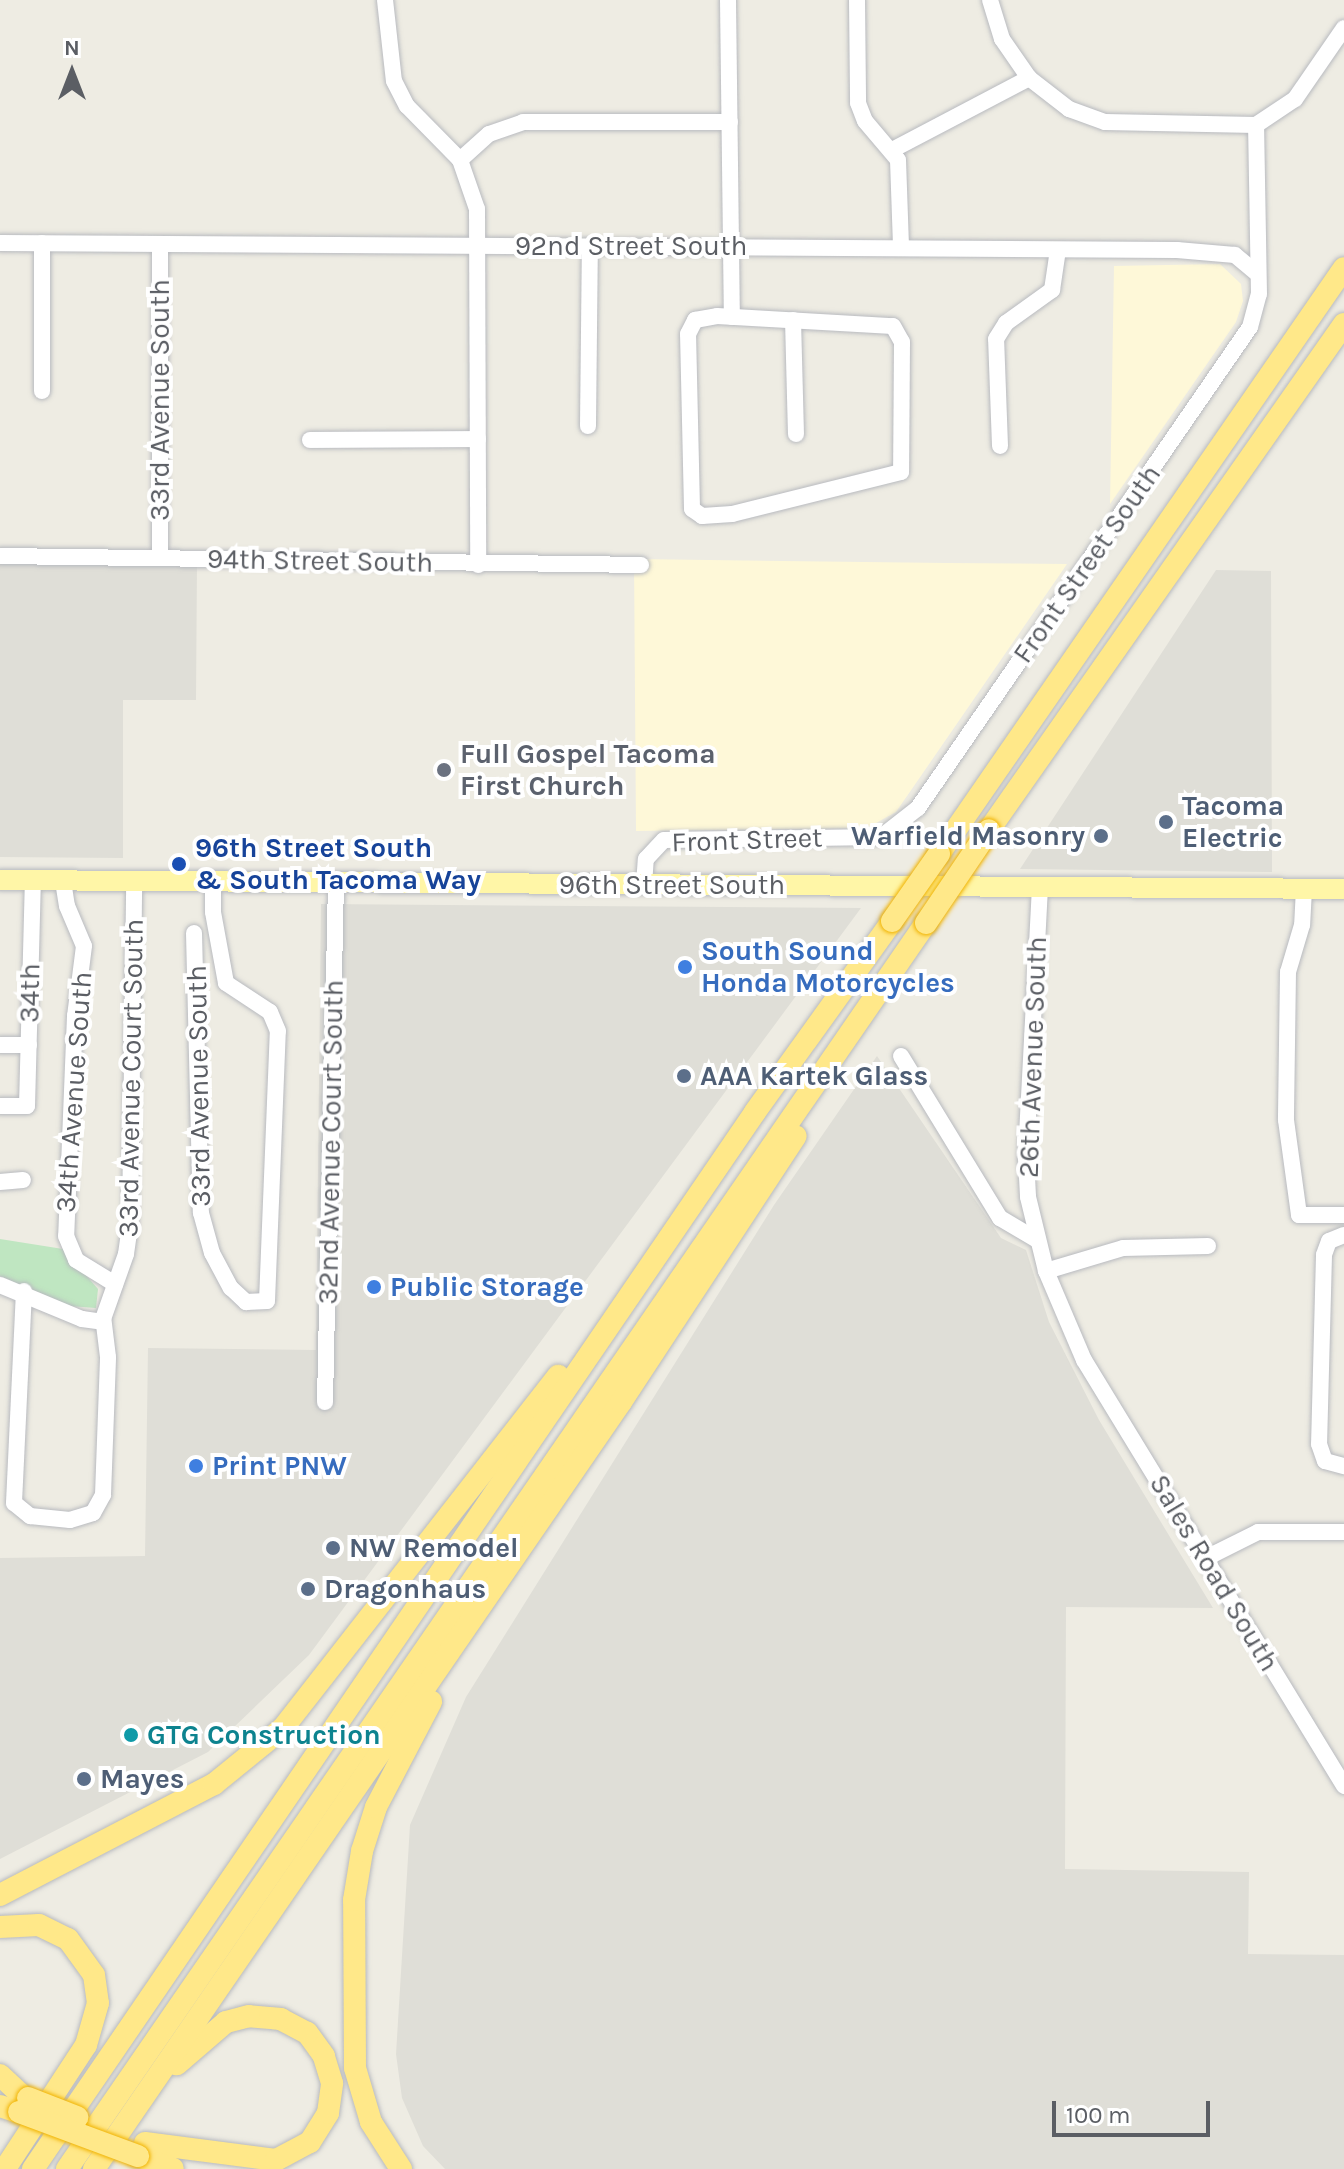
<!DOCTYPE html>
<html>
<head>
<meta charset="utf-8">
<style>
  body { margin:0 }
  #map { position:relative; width:1344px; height:2169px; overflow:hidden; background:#eeece3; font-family:Karla,sans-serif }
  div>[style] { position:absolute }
  .commercial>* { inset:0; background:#fef8d8 }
  .industrial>* { inset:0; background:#dfded7 }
  .green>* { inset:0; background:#bfe6c1 }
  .roads { filter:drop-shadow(0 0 2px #b8babf) drop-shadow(0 0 2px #b8babf) }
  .minor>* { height:16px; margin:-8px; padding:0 8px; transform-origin:8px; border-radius:8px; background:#fff }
  .major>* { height:20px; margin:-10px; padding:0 10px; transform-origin:10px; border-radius:10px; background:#fff6a7 }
  .highway>* { height:22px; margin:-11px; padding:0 11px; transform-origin:11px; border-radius:11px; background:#ffe889 }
  .bridges { filter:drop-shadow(0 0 2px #f1b300) drop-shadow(0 0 2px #f1b300) }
  .highway-bridge>* { height:22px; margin:-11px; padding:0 11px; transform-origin:11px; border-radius:11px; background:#ffe889 }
  .dots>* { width:22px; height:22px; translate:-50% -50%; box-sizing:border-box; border:4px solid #fff; border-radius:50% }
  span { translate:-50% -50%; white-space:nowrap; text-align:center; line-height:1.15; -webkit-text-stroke:8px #fff; paint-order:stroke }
  .street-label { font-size:28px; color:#5b5e64 }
  .worship-label { font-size:28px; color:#5b616d; font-weight:700 }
  .left { translate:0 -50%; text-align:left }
  .service-label { font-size:28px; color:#4e5e75; font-weight:700 }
  .right { translate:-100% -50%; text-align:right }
  .transit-label { font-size:28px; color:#164399; font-weight:700 }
  .shop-label { font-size:28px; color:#366cbe; font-weight:700 }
  .culture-label { font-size:28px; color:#0d838f; font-weight:700 }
  .north { position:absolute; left:32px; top:32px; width:80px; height:80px; -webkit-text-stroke:6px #fff; paint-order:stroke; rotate:0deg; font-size:22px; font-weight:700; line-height:32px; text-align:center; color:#5b5e64 }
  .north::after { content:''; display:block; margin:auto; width:28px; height:36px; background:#5b5e64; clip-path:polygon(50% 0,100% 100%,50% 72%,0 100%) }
  .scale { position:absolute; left:1052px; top:2101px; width:158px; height:36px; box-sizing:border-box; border:4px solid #5b5e64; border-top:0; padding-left:10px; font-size:24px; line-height:28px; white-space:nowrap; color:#5b5e64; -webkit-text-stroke:6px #fff; paint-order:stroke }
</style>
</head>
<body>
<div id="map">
  <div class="commercial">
    <div style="clip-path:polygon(1220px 264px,1241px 284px,1243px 301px,1236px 322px,1110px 504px,1114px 266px)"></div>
    <div style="clip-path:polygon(634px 559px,946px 563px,1067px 564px,896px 812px,867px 828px,636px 831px)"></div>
  </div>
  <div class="industrial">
    <div style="clip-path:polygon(0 564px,197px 564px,196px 700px,123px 700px,123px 858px,0 857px)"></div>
    <div style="clip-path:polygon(1216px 570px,1271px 571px,1272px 872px,1020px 869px)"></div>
    <div style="clip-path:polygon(321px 904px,861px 908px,309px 1655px,208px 1752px,0 1859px,0 1558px,145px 1556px,148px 1348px,316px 1350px)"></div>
    <div style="clip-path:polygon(877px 1056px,1001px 1238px,1026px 1250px,1049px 1322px,1099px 1420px,1213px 1608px,1066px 1607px,1065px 1869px,1249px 1872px,1248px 1954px,1344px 1955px,1344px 2169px,445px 2169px,423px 2146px,402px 2098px,396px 2054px,410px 1825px,466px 1697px,774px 1205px)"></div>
  </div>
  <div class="green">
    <div style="clip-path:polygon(0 1239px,63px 1249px,98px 1289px,96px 1308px,69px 1306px,0 1276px)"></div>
  </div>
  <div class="roads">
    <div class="minor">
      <div style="left:385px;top:0;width:81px;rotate:83.7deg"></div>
      <div style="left:394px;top:81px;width:28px;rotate:63deg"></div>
      <div style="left:407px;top:106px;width:76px;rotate:45.5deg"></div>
      <div style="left:460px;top:160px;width:52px;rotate:70.9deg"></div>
      <div style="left:477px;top:209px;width:356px;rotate:89.8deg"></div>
      <div style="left:728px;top:0;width:317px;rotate:89.3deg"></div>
      <div style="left:857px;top:0;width:103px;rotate:89.4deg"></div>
      <div style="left:858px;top:103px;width:19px;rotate:69deg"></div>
      <div style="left:865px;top:121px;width:51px;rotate:49.8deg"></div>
      <div style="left:898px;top:160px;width:88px;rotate:88deg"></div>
      <div style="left:990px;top:0;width:41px;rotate:72.9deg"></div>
      <div style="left:1002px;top:39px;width:47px;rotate:55.3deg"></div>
      <div style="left:894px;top:149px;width:153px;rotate:-27.7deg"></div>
      <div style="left:1029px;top:78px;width:51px;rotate:37.8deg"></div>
      <div style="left:1069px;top:109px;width:38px;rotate:20deg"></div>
      <div style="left:1105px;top:122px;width:151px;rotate:1.1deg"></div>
      <div style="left:1256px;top:125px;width:47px;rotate:-33.7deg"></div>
      <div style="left:1295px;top:99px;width:86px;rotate:-55.4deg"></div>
      <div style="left:460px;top:160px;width:39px;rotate:-42deg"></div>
      <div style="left:489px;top:134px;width:36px;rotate:-19deg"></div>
      <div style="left:523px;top:122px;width:207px"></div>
      <div style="left:0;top:243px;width:1177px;rotate:0.34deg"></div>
      <div style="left:1177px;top:250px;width:58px;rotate:4.9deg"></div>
      <div style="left:1235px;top:255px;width:26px;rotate:40deg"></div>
      <div style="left:160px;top:244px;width:313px;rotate:90deg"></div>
      <div style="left:717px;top:316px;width:176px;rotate:3.3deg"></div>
      <div style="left:893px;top:326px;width:18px;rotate:61deg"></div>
      <div style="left:902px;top:342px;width:130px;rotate:90.4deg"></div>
      <div style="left:901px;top:472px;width:174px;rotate:166deg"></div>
      <div style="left:732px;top:514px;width:30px;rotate:176deg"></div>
      <div style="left:702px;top:516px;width:12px;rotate:-145deg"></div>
      <div style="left:692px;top:509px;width:175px;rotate:-91.3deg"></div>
      <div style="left:688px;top:334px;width:16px;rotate:-63deg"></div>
      <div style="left:695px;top:320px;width:22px;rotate:-10deg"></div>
      <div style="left:793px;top:320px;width:114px;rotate:88.5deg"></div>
      <div style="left:42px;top:391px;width:148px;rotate:-90deg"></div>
      <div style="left:588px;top:426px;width:180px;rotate:-89.4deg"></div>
      <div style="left:310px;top:440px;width:168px;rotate:-0.3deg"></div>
      <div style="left:1000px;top:446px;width:107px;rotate:-92.1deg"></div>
      <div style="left:996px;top:339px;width:19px;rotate:-58deg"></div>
      <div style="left:1006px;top:323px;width:57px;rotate:-35.7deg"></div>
      <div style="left:1052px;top:290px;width:40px;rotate:-81.5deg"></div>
      <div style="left:0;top:556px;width:641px;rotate:0.8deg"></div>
      <div style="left:63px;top:881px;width:25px;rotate:81deg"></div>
      <div style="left:67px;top:906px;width:43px;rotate:67deg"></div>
      <div style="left:84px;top:946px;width:71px;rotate:97.3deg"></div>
      <div style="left:75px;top:1016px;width:220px;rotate:92.3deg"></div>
      <div style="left:66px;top:1236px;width:26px;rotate:67deg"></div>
      <div style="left:76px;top:1260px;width:46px;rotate:31.6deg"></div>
      <div style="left:644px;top:885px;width:26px;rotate:-86deg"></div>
      <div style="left:646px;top:859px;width:26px;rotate:-47deg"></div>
      <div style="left:664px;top:840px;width:217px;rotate:-0.8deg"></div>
      <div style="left:881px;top:837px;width:47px;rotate:-38.1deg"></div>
      <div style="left:918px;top:808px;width:584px;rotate:-55.39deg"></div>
      <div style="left:1250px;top:327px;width:34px;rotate:-75deg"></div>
      <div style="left:1259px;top:294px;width:169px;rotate:-91deg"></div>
      <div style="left:1040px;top:887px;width:271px;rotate:93deg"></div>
      <div style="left:1026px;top:1158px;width:39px;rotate:87deg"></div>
      <div style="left:1028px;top:1197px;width:76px;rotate:76.3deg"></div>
      <div style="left:1046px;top:1271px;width:97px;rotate:66.9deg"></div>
      <div style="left:1084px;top:1360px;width:499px;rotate:58.6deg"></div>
      <div style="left:1304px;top:889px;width:36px;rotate:93deg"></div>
      <div style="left:1302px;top:925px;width:49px;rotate:106.6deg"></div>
      <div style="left:1288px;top:972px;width:148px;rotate:90.8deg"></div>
      <div style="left:1286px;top:1120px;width:96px;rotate:82.2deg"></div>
      <div style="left:1299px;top:1215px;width:45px"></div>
      <div style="left:194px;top:933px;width:280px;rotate:88.6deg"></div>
      <div style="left:201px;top:1213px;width:41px;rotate:74.6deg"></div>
      <div style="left:212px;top:1253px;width:40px;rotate:62deg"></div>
      <div style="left:231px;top:1288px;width:21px;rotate:43deg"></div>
      <div style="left:246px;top:1302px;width:21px;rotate:-3deg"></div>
      <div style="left:267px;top:1301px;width:270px;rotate:-87.7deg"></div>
      <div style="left:278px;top:1031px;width:21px;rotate:-113deg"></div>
      <div style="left:270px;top:1012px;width:53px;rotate:-146.6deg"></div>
      <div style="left:226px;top:983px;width:72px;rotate:-100.4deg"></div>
      <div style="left:213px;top:912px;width:31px;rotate:-90deg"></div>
      <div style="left:0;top:1045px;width:29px"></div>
      <div style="left:901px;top:1056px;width:190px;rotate:58.6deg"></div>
      <div style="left:1000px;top:1218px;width:43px;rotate:30.7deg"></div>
      <div style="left:0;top:1106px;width:27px"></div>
      <div style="left:27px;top:1106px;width:225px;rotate:-88.5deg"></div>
      <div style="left:0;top:1182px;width:23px;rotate:-5deg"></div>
      <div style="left:1344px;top:1235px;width:16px;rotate:158deg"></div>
      <div style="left:1329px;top:1241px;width:15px;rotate:110deg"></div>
      <div style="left:1324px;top:1255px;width:189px;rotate:91.5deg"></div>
      <div style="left:1319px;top:1444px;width:18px;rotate:71deg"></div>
      <div style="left:1325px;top:1461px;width:20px;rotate:15deg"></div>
      <div style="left:1046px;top:1271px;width:80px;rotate:-16.6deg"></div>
      <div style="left:1123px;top:1248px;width:85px;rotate:-1.3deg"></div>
      <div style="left:0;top:1285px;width:89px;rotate:22.5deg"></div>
      <div style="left:82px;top:1319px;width:21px;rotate:8deg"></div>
      <div style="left:325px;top:1402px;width:520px;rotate:-88.79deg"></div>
      <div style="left:14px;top:1503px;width:21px;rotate:39deg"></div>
      <div style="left:30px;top:1516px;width:40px;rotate:5.7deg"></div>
      <div style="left:70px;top:1520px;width:24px;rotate:-17deg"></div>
      <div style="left:93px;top:1513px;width:21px;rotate:-61deg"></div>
      <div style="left:103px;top:1495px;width:138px;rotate:-87.9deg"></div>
      <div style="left:108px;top:1357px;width:38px;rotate:-97deg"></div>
      <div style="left:103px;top:1319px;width:69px;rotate:-70.5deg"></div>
      <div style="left:126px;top:1254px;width:29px;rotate:-82deg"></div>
      <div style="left:130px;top:1225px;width:344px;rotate:-89.3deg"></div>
      <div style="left:14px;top:1503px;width:212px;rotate:-87.3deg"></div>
      <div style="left:1206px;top:1558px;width:58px;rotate:-26.6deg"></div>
      <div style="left:1258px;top:1532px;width:86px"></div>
    </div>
    <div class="major">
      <div style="left:0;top:880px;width:1344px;rotate:0.38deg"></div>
    </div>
    <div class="highway">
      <div style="left:989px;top:830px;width:618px;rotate:-54.95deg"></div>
      <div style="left:939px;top:854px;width:712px;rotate:-55.35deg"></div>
      <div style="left:0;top:1895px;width:241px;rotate:-27.4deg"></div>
      <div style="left:214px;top:1784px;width:89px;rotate:-39.1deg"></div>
      <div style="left:283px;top:1728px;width:447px;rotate:-52deg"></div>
      <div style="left:0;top:1927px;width:39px;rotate:-3deg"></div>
      <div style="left:39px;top:1925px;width:32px;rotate:26deg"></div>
      <div style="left:68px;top:1939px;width:44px;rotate:54.2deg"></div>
      <div style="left:94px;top:1975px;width:28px;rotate:82deg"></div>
      <div style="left:98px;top:2003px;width:44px;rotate:105.9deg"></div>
      <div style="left:86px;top:2045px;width:148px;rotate:123.2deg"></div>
      <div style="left:0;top:2075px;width:33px;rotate:43deg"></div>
      <div style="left:0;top:2106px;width:20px;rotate:18deg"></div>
      <div style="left:145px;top:2143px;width:132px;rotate:7.4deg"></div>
      <div style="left:276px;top:2160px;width:38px;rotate:-28deg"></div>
      <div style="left:310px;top:2142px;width:34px;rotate:-58deg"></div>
      <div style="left:328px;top:2113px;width:30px;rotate:-82deg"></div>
      <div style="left:332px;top:2083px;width:28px;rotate:-107deg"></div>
      <div style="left:324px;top:2056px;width:29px;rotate:-126deg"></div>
      <div style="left:307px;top:2033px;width:30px;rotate:-152deg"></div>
      <div style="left:281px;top:2019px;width:32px;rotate:-175deg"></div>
      <div style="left:249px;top:2016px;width:24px;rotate:165deg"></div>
      <div style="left:226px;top:2022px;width:65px;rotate:139.4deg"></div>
      <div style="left:138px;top:2156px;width:37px;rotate:20deg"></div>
      <div style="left:33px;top:2169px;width:1280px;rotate:-55.66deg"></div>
      <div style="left:755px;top:1112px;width:235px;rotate:-54.3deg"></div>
      <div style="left:67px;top:2169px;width:1513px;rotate:-55.42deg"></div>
      <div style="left:94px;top:2169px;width:931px;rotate:-55.51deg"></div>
      <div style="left:621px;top:1402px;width:318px;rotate:-56.7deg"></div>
      <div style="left:401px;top:2169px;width:56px;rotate:-122.6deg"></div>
      <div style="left:371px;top:2122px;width:56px;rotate:-106.5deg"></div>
      <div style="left:355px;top:2068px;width:168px;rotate:-90.3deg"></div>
      <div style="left:354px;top:1900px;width:50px;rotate:-80.7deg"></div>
      <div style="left:362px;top:1851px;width:46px;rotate:-72.3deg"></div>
      <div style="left:376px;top:1807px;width:119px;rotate:-62.4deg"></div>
    </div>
  </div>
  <div class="bridges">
    <div class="highway-bridge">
      <div style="left:892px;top:921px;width:82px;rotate:-55deg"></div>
      <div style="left:926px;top:923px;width:112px;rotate:-55.9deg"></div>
      <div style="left:28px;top:2098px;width:53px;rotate:21.2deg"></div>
      <div style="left:19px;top:2112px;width:127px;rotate:20.3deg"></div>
    </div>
  </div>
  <div class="dots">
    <div style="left:444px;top:770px;background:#6b7280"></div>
    <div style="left:1166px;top:822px;background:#5c6f8a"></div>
    <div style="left:1101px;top:836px;background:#5c6f8a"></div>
    <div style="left:179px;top:864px;background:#1a4fb4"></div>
    <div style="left:685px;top:967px;background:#3f7fe0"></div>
    <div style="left:684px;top:1076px;background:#5c6f8a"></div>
    <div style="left:374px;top:1287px;background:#3f7fe0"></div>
    <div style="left:196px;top:1466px;background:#3f7fe0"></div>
    <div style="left:333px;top:1548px;background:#5c6f8a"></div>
    <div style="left:308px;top:1589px;background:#5c6f8a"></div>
    <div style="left:131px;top:1735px;background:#0f9aa8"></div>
    <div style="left:84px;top:1779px;background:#5c6f8a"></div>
  </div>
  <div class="street-label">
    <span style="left:631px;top:246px">92nd Street South</span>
    <span style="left:160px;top:400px;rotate:-90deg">33rd Avenue South</span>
    <span style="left:320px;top:561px;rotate:1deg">94th Street South</span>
    <span style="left:1087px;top:564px;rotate:-55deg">Front Street South</span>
    <span style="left:747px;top:840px;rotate:-2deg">Front Street</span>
    <span style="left:672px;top:885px">96th Street South</span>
    <span style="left:30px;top:993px;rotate:-89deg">34th</span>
    <span style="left:1033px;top:1057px;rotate:-88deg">26th Avenue South</span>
    <span style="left:131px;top:1078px;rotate:-89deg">33rd Avenue Court South</span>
    <span style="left:199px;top:1086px;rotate:-91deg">33rd Avenue South</span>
    <span style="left:74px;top:1092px;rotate:-86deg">34th Avenue South</span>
    <span style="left:331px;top:1142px;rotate:-89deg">32nd Avenue Court South</span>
    <span style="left:1214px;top:1573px;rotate:59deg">Sales Road South</span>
  </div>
  <div class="worship-label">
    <span class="left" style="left:460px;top:770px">Full Gospel Tacoma<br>First Church</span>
  </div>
  <div class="service-label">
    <span class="left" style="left:1182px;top:822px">Tacoma<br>Electric</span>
    <span class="right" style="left:1085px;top:836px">Warfield Masonry</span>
    <span class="left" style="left:700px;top:1076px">AAA Kartek Glass</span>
    <span class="left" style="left:349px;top:1548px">NW Remodel</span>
    <span class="left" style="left:324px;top:1589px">Dragonhaus</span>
    <span class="left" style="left:100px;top:1779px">Mayes</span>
  </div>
  <div class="transit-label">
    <span class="left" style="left:195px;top:864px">96th Street South<br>&amp; South Tacoma Way</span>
  </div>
  <div class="shop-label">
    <span class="left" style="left:701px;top:967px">South Sound<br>Honda Motorcycles</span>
    <span class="left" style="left:390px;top:1287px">Public Storage</span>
    <span class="left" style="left:212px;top:1466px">Print PNW</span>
  </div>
  <div class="culture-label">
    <span class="left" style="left:147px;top:1735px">GTG Construction</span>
  </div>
  <div class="north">N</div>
  <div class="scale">100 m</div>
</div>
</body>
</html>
